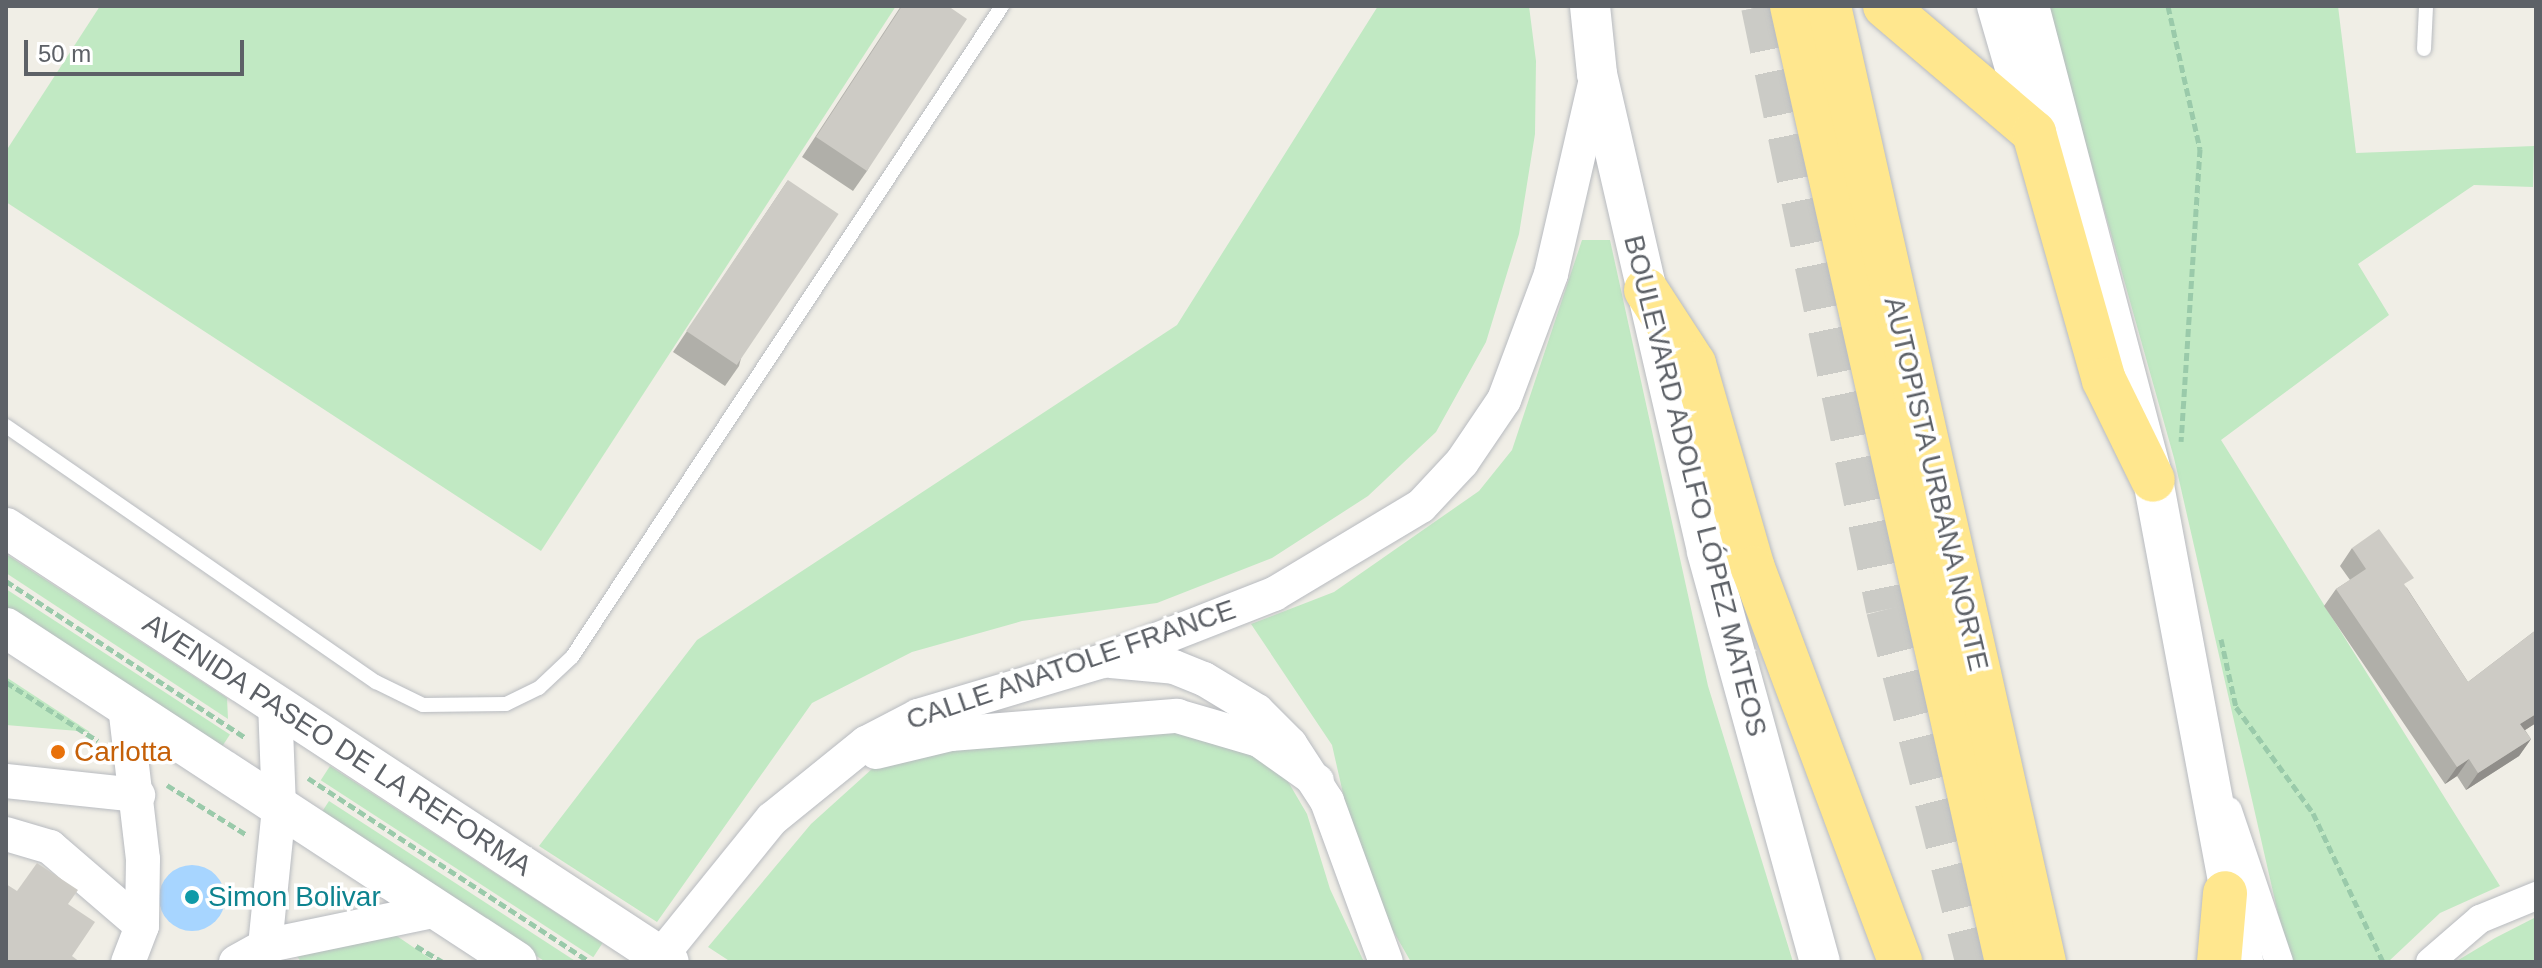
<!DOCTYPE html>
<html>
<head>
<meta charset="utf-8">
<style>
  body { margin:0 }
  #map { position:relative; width:2542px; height:968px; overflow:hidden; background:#f0eee6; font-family:Arial,sans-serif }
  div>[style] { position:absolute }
  .green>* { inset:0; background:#c1e9c3; transform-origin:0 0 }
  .water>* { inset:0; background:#a7d5ff }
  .round { border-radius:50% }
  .motorway-tunnel>* { height:44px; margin-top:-22px; transform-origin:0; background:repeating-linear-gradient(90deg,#cbcbc6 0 44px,transparent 0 66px) }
  .path>* { height:5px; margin-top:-2.5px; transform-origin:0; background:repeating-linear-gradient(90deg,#9acaaa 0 8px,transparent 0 12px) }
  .roads { filter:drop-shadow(0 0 2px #b8bbc0) drop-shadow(0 0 2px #b8bbc0) }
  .service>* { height:14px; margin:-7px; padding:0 7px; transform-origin:7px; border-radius:7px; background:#fff }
  .minor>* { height:28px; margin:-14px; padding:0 14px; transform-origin:14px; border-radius:14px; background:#fff }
  .tertiary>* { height:34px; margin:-17px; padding:0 17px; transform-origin:17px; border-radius:17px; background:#fff }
  .secondary>* { height:40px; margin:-20px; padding:0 20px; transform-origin:20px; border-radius:20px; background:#fff }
  .motorway>* { height:44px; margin:-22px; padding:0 22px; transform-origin:22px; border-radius:22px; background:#ffe78e }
  .wall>* { inset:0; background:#b0afa9 }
  .shaded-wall>* { inset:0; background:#908e8a }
  .building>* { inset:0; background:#cdcbc5; transform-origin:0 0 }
  .dots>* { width:22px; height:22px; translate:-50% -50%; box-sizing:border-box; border:4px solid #fff; border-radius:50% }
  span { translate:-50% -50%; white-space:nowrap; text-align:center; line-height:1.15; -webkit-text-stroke:7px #fff; paint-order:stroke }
  .street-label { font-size:28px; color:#5d6167 }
  .food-label { font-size:28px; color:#c56008 }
  .left { translate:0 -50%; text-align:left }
  .culture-label { font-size:28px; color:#0d838f }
  .frame { position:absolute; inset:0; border:8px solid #5d6167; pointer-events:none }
  .scale { position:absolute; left:24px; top:40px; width:220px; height:36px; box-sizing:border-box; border:4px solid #5d6167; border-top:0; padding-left:10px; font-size:24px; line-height:28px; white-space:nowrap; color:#5d6167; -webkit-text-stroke:6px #fff; paint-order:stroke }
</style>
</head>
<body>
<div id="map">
  <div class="green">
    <div style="clip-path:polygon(100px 6px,896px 6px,541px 551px,6px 202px,6px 151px)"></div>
    <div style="clip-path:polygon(1378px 6px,1529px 6px,1536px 61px,1535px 134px,1519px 234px,1486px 342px,1436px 432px,1368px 496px,1272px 558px,1157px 603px,1022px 621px,912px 652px,812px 703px,657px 922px,539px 846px,697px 640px,1177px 325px)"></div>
    <div style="clip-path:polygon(2047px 6px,2338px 6px,2356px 153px,2534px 146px,2533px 187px,2474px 185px,2358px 264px,2389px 315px,2221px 440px,2500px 886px,2440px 913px,2388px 962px,2289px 962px,2174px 458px)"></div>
    <div style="clip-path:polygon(1582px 240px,1610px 240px,1708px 686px,1793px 962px,1411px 962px,1362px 877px,1332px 745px,1251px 624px,1334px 592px,1479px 491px,1512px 450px)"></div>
    <div style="clip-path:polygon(6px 554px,227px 698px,228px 719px,6px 573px)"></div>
    <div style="left:6px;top:589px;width:267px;height:17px;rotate:33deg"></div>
    <div style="clip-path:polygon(6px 677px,90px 732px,6px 725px)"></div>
    <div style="clip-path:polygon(1007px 722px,1218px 730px,1279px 766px,1307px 814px,1330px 889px,1364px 962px,731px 962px,708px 947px,811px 824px,883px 759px)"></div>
    <div style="left:330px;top:766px;width:325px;height:17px;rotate:33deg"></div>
    <div style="left:329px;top:801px;width:296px;height:17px;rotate:33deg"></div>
    <div style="clip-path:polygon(2536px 917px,2536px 962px,2455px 962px,2495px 938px)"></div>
    <div style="clip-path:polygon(388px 930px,435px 962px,301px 962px,294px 952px)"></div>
  </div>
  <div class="water">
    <div class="round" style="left:159px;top:865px;width:66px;height:66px"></div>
  </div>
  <div class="motorway-tunnel">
    <div style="left:1763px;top:6px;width:616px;rotate:78.29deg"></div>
    <div style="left:1888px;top:609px;width:364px;rotate:75.8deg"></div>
  </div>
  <div class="path">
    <div style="left:2168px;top:6px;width:147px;rotate:77.4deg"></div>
    <div style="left:2200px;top:149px;width:293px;rotate:93.7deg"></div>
    <div style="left:6px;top:581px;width:287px;rotate:33.2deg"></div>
    <div style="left:2221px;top:639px;width:70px;rotate:77.6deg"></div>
    <div style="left:2236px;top:707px;width:131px;rotate:54deg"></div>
    <div style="left:2313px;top:813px;width:165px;rotate:64.8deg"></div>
    <div style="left:6px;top:682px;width:109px;rotate:32.7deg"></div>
    <div style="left:308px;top:778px;width:337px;rotate:33.1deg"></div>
    <div style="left:167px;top:785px;width:94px;rotate:32deg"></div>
    <div style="left:416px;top:946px;width:31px;rotate:31deg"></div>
  </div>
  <div class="roads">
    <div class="service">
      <div style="left:2424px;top:49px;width:43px;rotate:-87.3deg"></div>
      <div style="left:6px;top:426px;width:450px;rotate:34.7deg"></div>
      <div style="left:376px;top:682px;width:52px;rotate:26.1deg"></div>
      <div style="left:423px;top:705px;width:83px;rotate:-0.7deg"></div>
      <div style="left:506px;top:704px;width:37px;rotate:-26deg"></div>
      <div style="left:539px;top:688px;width:45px;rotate:-43.2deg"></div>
      <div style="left:572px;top:657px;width:780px;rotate:-56.55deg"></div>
    </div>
    <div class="minor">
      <div style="left:2228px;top:811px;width:159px;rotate:71.3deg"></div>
      <div style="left:2430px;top:962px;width:66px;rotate:-40.7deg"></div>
      <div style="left:2480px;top:919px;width:61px;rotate:-22.3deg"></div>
    </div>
    <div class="tertiary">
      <div style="left:1111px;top:661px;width:63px;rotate:5.4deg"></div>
      <div style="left:1174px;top:667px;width:32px;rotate:22deg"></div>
      <div style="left:1204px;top:679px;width:62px;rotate:31.1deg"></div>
      <div style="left:1257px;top:711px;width:47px;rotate:45deg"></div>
      <div style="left:1290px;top:744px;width:68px;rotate:57deg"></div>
      <div style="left:1327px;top:801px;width:171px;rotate:69.9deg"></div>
      <div style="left:125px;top:706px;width:154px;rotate:83.3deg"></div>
      <div style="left:143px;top:859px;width:67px;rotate:90.9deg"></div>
      <div style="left:142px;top:926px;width:39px;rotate:111deg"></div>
      <div style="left:876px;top:752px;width:77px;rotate:-13.5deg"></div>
      <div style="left:951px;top:734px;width:227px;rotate:-4.6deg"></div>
      <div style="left:1177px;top:716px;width:85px;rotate:16.3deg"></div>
      <div style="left:1259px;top:740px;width:71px;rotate:35.3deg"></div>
      <div style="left:6px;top:781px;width:133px;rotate:6.1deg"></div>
      <div style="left:6px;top:834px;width:46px;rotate:16.5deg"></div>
      <div style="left:50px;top:847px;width:121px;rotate:40.7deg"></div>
      <div style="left:265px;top:946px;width:140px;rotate:-84.2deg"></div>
      <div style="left:279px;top:807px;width:104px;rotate:-92.2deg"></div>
      <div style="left:236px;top:962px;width:33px;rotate:-29deg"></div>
      <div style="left:265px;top:946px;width:176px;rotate:-11.8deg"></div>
      <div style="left:656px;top:962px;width:184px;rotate:-51deg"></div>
      <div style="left:772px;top:819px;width:121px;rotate:-39deg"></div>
      <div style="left:866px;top:743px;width:59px;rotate:-27.4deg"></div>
      <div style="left:918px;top:716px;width:193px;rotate:-16.6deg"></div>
      <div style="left:1103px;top:661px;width:184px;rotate:-21.4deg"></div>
      <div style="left:1274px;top:594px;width:171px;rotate:-30.9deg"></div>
      <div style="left:1421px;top:506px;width:60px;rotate:-47deg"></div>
      <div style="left:1462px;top:462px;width:75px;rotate:-55.9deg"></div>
      <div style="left:1504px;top:400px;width:134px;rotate:-69.5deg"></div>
      <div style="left:1551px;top:274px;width:205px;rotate:-77deg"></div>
    </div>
    <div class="secondary">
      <div style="left:1590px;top:6px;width:68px;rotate:84.1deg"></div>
      <div style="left:1597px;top:74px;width:490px;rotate:77deg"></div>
      <div style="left:1707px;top:552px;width:425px;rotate:74.6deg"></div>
      <div style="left:1997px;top:6px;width:132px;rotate:73.8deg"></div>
      <div style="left:2029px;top:6px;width:490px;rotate:75.3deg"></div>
      <div style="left:2153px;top:480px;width:490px;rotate:79.4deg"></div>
      <div style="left:6px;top:528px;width:792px;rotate:33.21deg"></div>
      <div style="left:6px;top:628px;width:610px;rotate:33.17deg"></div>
    </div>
    <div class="motorway">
      <div style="left:1792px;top:6px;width:980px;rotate:77.33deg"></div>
      <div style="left:1829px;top:6px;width:980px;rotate:77.33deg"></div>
      <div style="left:1885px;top:6px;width:196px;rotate:40.4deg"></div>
      <div style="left:2034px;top:133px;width:257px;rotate:74.2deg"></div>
      <div style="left:2104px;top:380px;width:111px;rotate:63.9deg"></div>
      <div style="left:1646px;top:290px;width:88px;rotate:57deg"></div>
      <div style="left:1694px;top:364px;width:212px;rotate:73.9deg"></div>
      <div style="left:1753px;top:568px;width:421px;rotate:69.5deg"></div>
      <div style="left:2219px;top:962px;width:69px;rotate:-85deg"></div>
    </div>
  </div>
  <div class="wall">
    <div style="clip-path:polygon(901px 6px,948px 6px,867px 171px,853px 191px,802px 157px)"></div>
    <div style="clip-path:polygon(788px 180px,739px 366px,725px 386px,673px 352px)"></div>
    <div style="clip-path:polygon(2352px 548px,2407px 588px,2468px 682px,2536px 630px,2536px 723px,2525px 730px,2531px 739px,2519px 756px,2466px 790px,2457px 776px,2445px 784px,2324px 606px,2336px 589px,2350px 580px,2340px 566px)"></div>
  </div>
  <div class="shaded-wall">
    <div style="clip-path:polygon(2536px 714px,2536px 723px,2508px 741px,2520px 724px)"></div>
    <div style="clip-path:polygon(2531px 739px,2519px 756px,2466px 790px,2478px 773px)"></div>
    <div style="clip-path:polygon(2469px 759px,2457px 776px,2445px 784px,2457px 767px)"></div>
  </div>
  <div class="building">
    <div style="clip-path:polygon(902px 6px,948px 6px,967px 19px,867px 171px,816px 137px)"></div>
    <div style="left:788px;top:180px;width:61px;height:182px;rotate:34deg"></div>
    <div style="clip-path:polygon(2379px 529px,2414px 578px,2404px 584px,2468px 682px,2536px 630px,2536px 714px,2520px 724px,2531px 739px,2478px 773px,2469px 759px,2457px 767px,2336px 589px,2366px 569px,2352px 548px)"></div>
    <div style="clip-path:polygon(37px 863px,78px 890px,68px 904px,95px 922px,72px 956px,80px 962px,6px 962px,6px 884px,17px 891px)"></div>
  </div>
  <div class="dots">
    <div style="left:58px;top:752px;background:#e8710a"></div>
    <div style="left:192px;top:897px;background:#0f9aa8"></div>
  </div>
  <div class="street-label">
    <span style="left:1936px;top:484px;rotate:77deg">AUTOPISTA URBANA NORTE</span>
    <span style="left:1695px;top:486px;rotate:76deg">BOULEVARD ADOLFO LÓPEZ MATEOS</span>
    <span style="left:1071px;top:665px;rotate:-19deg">CALLE ANATOLE FRANCE</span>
    <span style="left:337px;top:745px;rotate:33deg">AVENIDA PASEO DE LA REFORMA</span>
  </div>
  <div class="food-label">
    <span class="left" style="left:74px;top:752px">Carlotta</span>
  </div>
  <div class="culture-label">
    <span class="left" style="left:208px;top:897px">Simon Bolivar</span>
  </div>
  <div class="frame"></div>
  <div class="scale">50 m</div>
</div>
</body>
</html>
